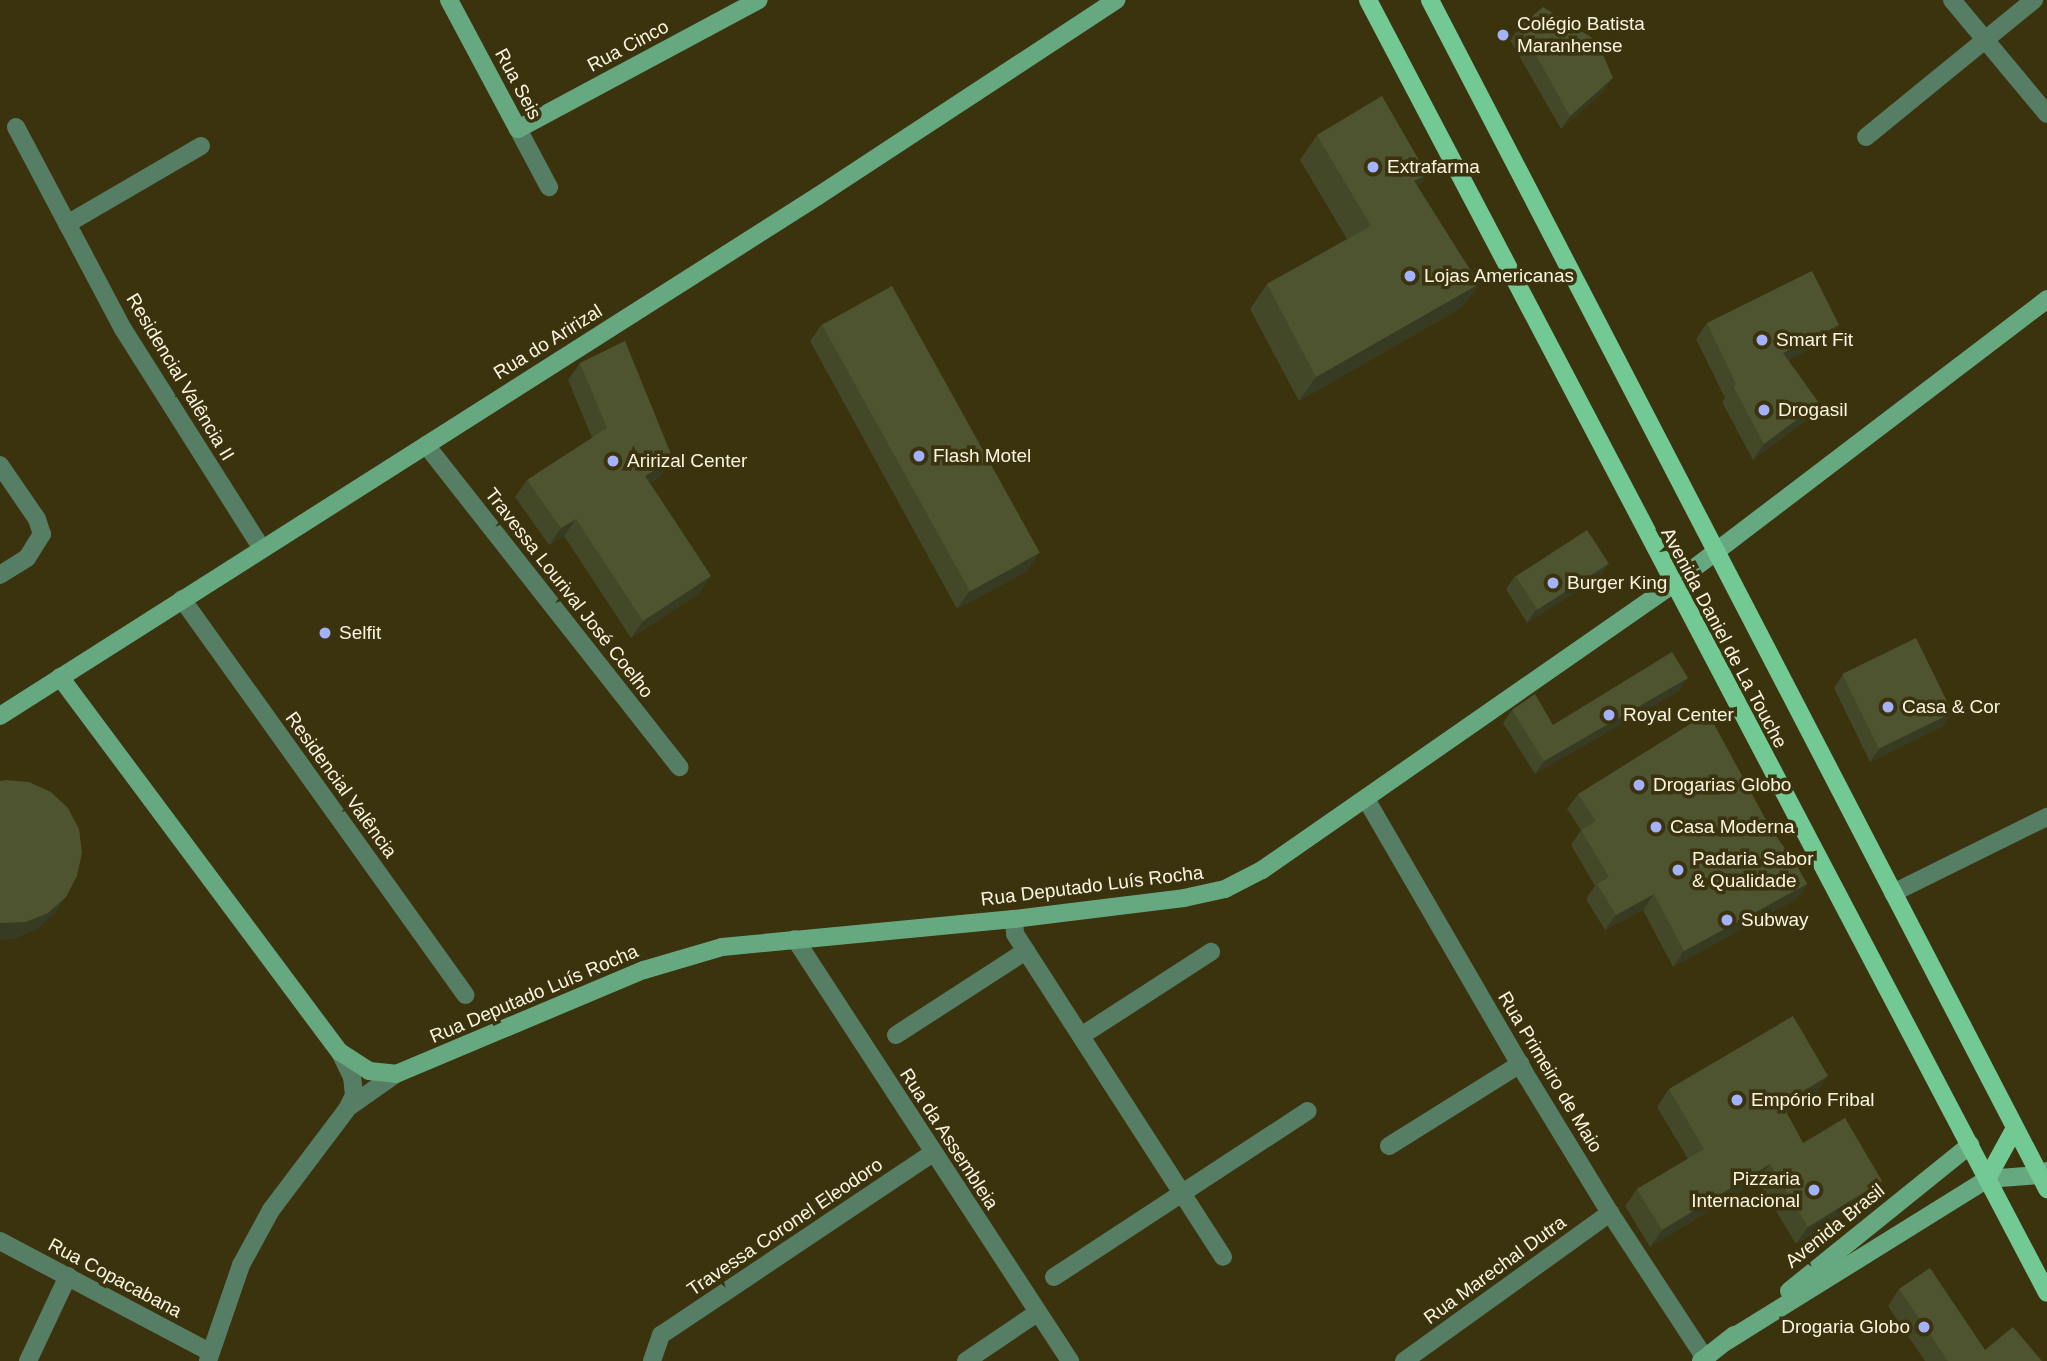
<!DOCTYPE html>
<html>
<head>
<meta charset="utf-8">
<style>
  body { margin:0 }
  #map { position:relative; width:2047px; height:1361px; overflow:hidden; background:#3b320e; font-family:Arial,sans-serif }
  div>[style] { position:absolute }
  .street>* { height:18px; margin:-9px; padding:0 9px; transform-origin:9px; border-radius:9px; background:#567e64 }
  .secondary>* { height:18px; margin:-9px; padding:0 9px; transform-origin:9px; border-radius:9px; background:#66a980 }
  .primary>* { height:18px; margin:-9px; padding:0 9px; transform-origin:9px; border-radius:9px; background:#72c994 }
  .wall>* { inset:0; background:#434829 }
  .shaded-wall>* { inset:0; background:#373b22 }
  .building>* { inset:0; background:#4e5430; transform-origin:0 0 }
  .dots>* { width:19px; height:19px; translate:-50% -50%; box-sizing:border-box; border:4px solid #3b320e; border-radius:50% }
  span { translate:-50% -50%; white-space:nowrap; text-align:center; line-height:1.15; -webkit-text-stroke:7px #3b320e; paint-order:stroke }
  .poi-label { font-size:19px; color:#faf5e1 }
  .left { translate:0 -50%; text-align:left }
  .right { translate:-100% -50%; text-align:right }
  .street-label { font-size:19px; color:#faf5e1 }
</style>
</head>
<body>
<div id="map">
  <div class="street">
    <div style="left:1952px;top:0;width:148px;rotate:50.2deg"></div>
    <div style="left:16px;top:127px;width:229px;rotate:62.1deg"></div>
    <div style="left:123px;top:329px;width:260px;rotate:57.7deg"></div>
    <div style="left:518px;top:129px;width:66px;rotate:61.9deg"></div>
    <div style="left:1866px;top:137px;width:217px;rotate:-39.2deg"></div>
    <div style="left:67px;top:224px;width:155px;rotate:-30.2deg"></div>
    <div style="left:426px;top:445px;width:410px;rotate:51.8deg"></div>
    <div style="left:0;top:465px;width:65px;rotate:55.6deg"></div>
    <div style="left:37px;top:519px;width:16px;rotate:72deg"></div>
    <div style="left:42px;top:534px;width:28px;rotate:122deg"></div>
    <div style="left:27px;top:558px;width:32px;rotate:148deg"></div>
    <div style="left:182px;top:599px;width:487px;rotate:54.4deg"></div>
    <div style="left:1366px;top:799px;width:315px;rotate:59.9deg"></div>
    <div style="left:1524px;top:1072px;width:165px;rotate:58.6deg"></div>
    <div style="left:1610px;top:1213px;width:177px;rotate:56.8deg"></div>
    <div style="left:1893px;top:893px;width:172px;rotate:-26.3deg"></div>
    <div style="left:1014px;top:919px;width:15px;rotate:86deg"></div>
    <div style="left:1015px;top:934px;width:384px;rotate:57.2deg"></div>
    <div style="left:795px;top:939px;width:504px;rotate:56.91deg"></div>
    <div style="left:896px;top:1035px;width:155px;rotate:-32.9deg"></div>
    <div style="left:1081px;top:1036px;width:155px;rotate:-32.9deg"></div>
    <div style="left:349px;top:1107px;width:57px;rotate:-35.1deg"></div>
    <div style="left:1389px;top:1146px;width:155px;rotate:-32deg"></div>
    <div style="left:0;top:1241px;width:238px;rotate:27.9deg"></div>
    <div style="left:1054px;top:1277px;width:303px;rotate:-33.2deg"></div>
    <div style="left:28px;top:1361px;width:94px;rotate:-64.8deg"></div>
    <div style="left:208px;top:1361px;width:102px;rotate:-71deg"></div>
    <div style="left:241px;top:1265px;width:63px;rotate:-61.4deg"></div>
    <div style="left:271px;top:1210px;width:126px;rotate:-53deg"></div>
    <div style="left:347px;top:1109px;width:16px;rotate:-63deg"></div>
    <div style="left:354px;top:1095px;width:18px;rotate:-96deg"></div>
    <div style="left:352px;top:1077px;width:28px;rotate:-116deg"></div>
    <div style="left:652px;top:1361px;width:28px;rotate:-71deg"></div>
    <div style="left:661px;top:1335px;width:327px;rotate:-33.8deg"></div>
    <div style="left:966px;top:1361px;width:86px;rotate:-34.1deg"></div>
    <div style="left:1404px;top:1361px;width:254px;rotate:-35.7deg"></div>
  </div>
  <div class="secondary">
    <div style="left:449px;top:0;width:146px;rotate:61.9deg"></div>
    <div style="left:518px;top:129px;width:273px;rotate:-28.2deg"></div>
    <div style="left:60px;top:677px;width:468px;rotate:53.3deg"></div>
    <div style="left:340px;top:1052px;width:35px;rotate:33deg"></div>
    <div style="left:369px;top:1071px;width:27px;rotate:6deg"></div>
    <div style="left:396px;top:1074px;width:269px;rotate:-22.8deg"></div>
    <div style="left:644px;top:970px;width:81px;rotate:-16.4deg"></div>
    <div style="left:722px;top:947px;width:293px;rotate:-5.5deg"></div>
    <div style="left:1014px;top:919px;width:171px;rotate:-7deg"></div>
    <div style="left:1184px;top:898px;width:42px;rotate:-12.4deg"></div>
    <div style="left:1225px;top:889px;width:42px;rotate:-27.2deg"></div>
    <div style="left:1262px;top:870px;width:499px;rotate:-34.8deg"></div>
    <div style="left:1672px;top:585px;width:472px;rotate:-37.3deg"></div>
    <div style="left:0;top:716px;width:969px;rotate:-32.44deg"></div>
    <div style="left:818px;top:196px;width:357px;rotate:-33.3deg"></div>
    <div style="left:1789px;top:1291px;width:233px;rotate:-38.9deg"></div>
    <div style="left:1727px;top:1341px;width:306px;rotate:-31.9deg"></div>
    <div style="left:1987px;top:1179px;width:52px;rotate:-4.4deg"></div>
    <div style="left:2039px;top:1175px;width:9px;rotate:-27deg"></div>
    <div style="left:1701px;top:1361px;width:42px;rotate:-38.2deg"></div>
  </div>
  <div class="primary">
    <div style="left:1368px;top:0;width:1460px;rotate:62.29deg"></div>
    <div style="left:1430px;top:0;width:1340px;rotate:62.57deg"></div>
    <div style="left:1987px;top:1179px;width:58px;rotate:-61.2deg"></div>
  </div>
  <div class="wall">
    <div style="clip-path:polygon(1520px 27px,1604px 91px,1561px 129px,1510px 40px)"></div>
    <div style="clip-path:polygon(1317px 135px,1427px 174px,1418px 187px,1479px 284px,1461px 308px,1299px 401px,1250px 309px,1267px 284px,1347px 239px,1300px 160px)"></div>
    <div style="clip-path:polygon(1707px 323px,1828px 341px,1788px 360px,1808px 419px,1753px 460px,1722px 402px,1725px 398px,1696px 339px)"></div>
    <div style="clip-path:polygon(822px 324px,1027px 571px,957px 609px,810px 341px)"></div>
    <div style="clip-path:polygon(580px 363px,661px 476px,650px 483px,711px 576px,699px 594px,631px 638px,564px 536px,549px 545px,515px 497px,527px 480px,592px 438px,568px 380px)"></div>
    <div style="clip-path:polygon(1609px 564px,1599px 577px,1527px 623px,1506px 589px,1515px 576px)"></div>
    <div style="clip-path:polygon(1843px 675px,1952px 713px,1943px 726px,1870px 762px,1834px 688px)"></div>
    <div style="clip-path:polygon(1688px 678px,1679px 691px,1535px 774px,1503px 723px,1512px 710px,1553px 725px)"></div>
    <div style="clip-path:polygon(1578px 794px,1772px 831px,1807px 884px,1796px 899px,1673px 967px,1643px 910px,1605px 930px,1586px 899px,1595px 886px,1571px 845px,1581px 830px,1567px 809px)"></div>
    <div style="clip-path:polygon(1669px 1089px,1816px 1093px,1786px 1112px,1803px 1143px,1882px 1181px,1870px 1199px,1796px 1244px,1758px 1181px,1650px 1247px,1625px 1206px,1637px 1189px,1688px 1159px,1657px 1107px)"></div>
    <div style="clip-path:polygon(1899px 1289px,1985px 1350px,2042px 1361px,1925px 1361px,1888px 1306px)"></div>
  </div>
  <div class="shaded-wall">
    <div style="clip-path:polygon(1613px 78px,1604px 91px,1561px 129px,1570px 116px)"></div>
    <div style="clip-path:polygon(1427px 174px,1410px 198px,1414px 181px)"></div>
    <div style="clip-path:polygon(1479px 284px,1461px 308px,1299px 401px,1316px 377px)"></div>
    <div style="clip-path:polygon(1839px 325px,1828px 341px,1772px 368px,1783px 353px)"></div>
    <div style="clip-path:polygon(1819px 403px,1808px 419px,1753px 460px,1764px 444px)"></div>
    <div style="clip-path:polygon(673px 459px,661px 476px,633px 493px,645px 476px)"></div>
    <div style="clip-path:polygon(576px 519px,564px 536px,549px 545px,561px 528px)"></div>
    <div style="clip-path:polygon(1039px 553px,1027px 571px,957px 609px,969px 592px)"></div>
    <div style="clip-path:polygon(1609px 564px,1599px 577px,1527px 623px,1536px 610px)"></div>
    <div style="clip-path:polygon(711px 576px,699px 594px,631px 638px,643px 621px)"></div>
    <div style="clip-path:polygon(1688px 678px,1679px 691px,1535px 774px,1544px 761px)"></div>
    <div style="clip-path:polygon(1952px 713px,1943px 726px,1870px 762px,1879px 749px)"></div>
    <div style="clip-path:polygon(1807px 884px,1796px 899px,1673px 967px,1684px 951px)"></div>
    <div style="clip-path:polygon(1654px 894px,1643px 910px,1605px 930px,1616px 915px)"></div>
    <div style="clip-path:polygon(66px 897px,54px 914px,36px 930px,14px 939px,0 940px,0 923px)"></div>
    <div style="clip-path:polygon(1828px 1076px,1816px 1093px,1770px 1121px,1782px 1104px)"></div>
    <div style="clip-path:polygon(1770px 1164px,1758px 1181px,1650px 1247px,1662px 1230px)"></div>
    <div style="clip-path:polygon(1882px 1181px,1870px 1199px,1796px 1244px,1808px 1227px)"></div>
  </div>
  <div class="building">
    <div style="clip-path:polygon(1543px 7px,1597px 41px,1613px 78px,1570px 116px,1520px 27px)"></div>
    <div style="clip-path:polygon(1382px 96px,1427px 174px,1414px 181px,1479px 284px,1316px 377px,1267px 284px,1371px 226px,1317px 135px)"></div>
    <div style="clip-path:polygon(1812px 271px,1839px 325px,1783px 353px,1819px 403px,1764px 444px,1733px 386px,1736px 384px,1707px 323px)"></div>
    <div style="left:892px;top:286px;width:305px;height:80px;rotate:61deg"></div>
    <div style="clip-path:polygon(625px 341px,673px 459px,645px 476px,711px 576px,643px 621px,576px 519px,561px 528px,527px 480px,607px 428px,580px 363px)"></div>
    <div style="left:1587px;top:530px;width:40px;height:85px;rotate:57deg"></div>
    <div style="left:1916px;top:638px;width:83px;height:82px;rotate:64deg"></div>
    <div style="clip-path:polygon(1672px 652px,1688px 678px,1544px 761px,1512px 710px,1535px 694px,1553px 725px)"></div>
    <div style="clip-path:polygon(1708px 713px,1772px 831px,1794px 860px,1807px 884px,1684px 951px,1654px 894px,1616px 915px,1597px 884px,1609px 877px,1581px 830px,1596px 821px,1578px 794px)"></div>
    <div style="clip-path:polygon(6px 780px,29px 782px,51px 792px,68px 808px,79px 829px,82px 853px,77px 876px,66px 897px,48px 913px,26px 922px,2px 923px,0 923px,0 781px)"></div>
    <div style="clip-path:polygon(1793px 1016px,1828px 1076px,1782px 1104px,1803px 1143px,1845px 1118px,1882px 1181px,1808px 1227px,1770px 1164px,1662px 1230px,1637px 1189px,1704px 1149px,1669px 1089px)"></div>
    <div style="clip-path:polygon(1930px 1268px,1985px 1350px,2013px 1327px,2042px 1361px,1948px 1361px,1899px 1289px)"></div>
  </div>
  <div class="dots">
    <div style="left:1503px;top:35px;background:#a4b2fc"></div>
    <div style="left:1373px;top:167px;background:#a4b2fc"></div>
    <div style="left:1410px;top:276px;background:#a4b2fc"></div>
    <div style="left:1762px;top:340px;background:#a4b2fc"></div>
    <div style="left:1764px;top:410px;background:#a4b2fc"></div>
    <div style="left:919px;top:456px;background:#a4b2fc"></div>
    <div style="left:613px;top:461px;background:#a4b2fc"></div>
    <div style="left:1553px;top:583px;background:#a4b2fc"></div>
    <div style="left:325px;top:633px;background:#a4b2fc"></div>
    <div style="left:1888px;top:707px;background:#a4b2fc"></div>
    <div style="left:1609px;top:715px;background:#a4b2fc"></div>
    <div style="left:1639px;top:785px;background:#a4b2fc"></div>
    <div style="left:1656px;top:827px;background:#a4b2fc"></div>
    <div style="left:1678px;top:870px;background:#a4b2fc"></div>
    <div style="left:1727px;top:920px;background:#a4b2fc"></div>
    <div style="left:1737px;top:1100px;background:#a4b2fc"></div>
    <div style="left:1814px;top:1190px;background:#a4b2fc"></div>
    <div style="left:1924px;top:1327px;background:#a4b2fc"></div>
  </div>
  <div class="poi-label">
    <span class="left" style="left:1517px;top:35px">Colégio Batista<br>Maranhense</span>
    <span class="left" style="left:1387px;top:167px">Extrafarma</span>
    <span class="left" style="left:1424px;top:276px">Lojas Americanas</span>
    <span class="left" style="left:1776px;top:340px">Smart Fit</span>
    <span class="left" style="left:1778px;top:410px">Drogasil</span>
    <span class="left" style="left:933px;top:456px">Flash Motel</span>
    <span class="left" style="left:627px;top:461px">Aririzal Center</span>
    <span class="left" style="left:1567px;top:583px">Burger King</span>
    <span class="left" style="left:339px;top:633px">Selfit</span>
    <span class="left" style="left:1902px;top:707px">Casa &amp; Cor</span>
    <span class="left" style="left:1623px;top:715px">Royal Center</span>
    <span class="left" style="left:1653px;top:785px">Drogarias Globo</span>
    <span class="left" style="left:1670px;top:827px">Casa Moderna</span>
    <span class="left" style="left:1692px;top:870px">Padaria Sabor<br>&amp; Qualidade</span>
    <span class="left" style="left:1741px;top:920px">Subway</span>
    <span class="left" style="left:1751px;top:1100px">Empório Fribal</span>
    <span class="right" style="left:1800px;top:1190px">Pizzaria<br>Internacional</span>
    <span class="right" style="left:1910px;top:1327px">Drogaria Globo</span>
  </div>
  <div class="street-label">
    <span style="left:628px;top:46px;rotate:-28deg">Rua Cinco</span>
    <span style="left:518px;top:84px;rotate:62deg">Rua Seis</span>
    <span style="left:548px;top:342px;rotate:-32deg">Rua do Aririzal</span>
    <span style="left:180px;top:377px;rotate:59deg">Residencial Valência II</span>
    <span style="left:569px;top:593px;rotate:52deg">Travessa Lourival José Coelho</span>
    <span style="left:1724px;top:638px;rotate:62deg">Avenida Daniel de La Touche</span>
    <span style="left:341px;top:785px;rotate:54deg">Residencial Valência</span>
    <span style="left:1092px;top:886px;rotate:-7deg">Rua Deputado Luís Rocha</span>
    <span style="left:534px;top:994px;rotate:-23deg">Rua Deputado Luís Rocha</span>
    <span style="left:1550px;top:1072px;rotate:59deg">Rua Primeiro de Maio</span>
    <span style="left:949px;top:1139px;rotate:57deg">Rua da Assembleia</span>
    <span style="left:1835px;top:1226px;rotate:-39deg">Avenida Brasil</span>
    <span style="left:785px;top:1227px;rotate:-34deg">Travessa Coronel Eleodoro</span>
    <span style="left:1495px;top:1270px;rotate:-36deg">Rua Marechal Dutra</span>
    <span style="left:115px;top:1278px;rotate:28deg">Rua Copacabana</span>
  </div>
</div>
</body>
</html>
